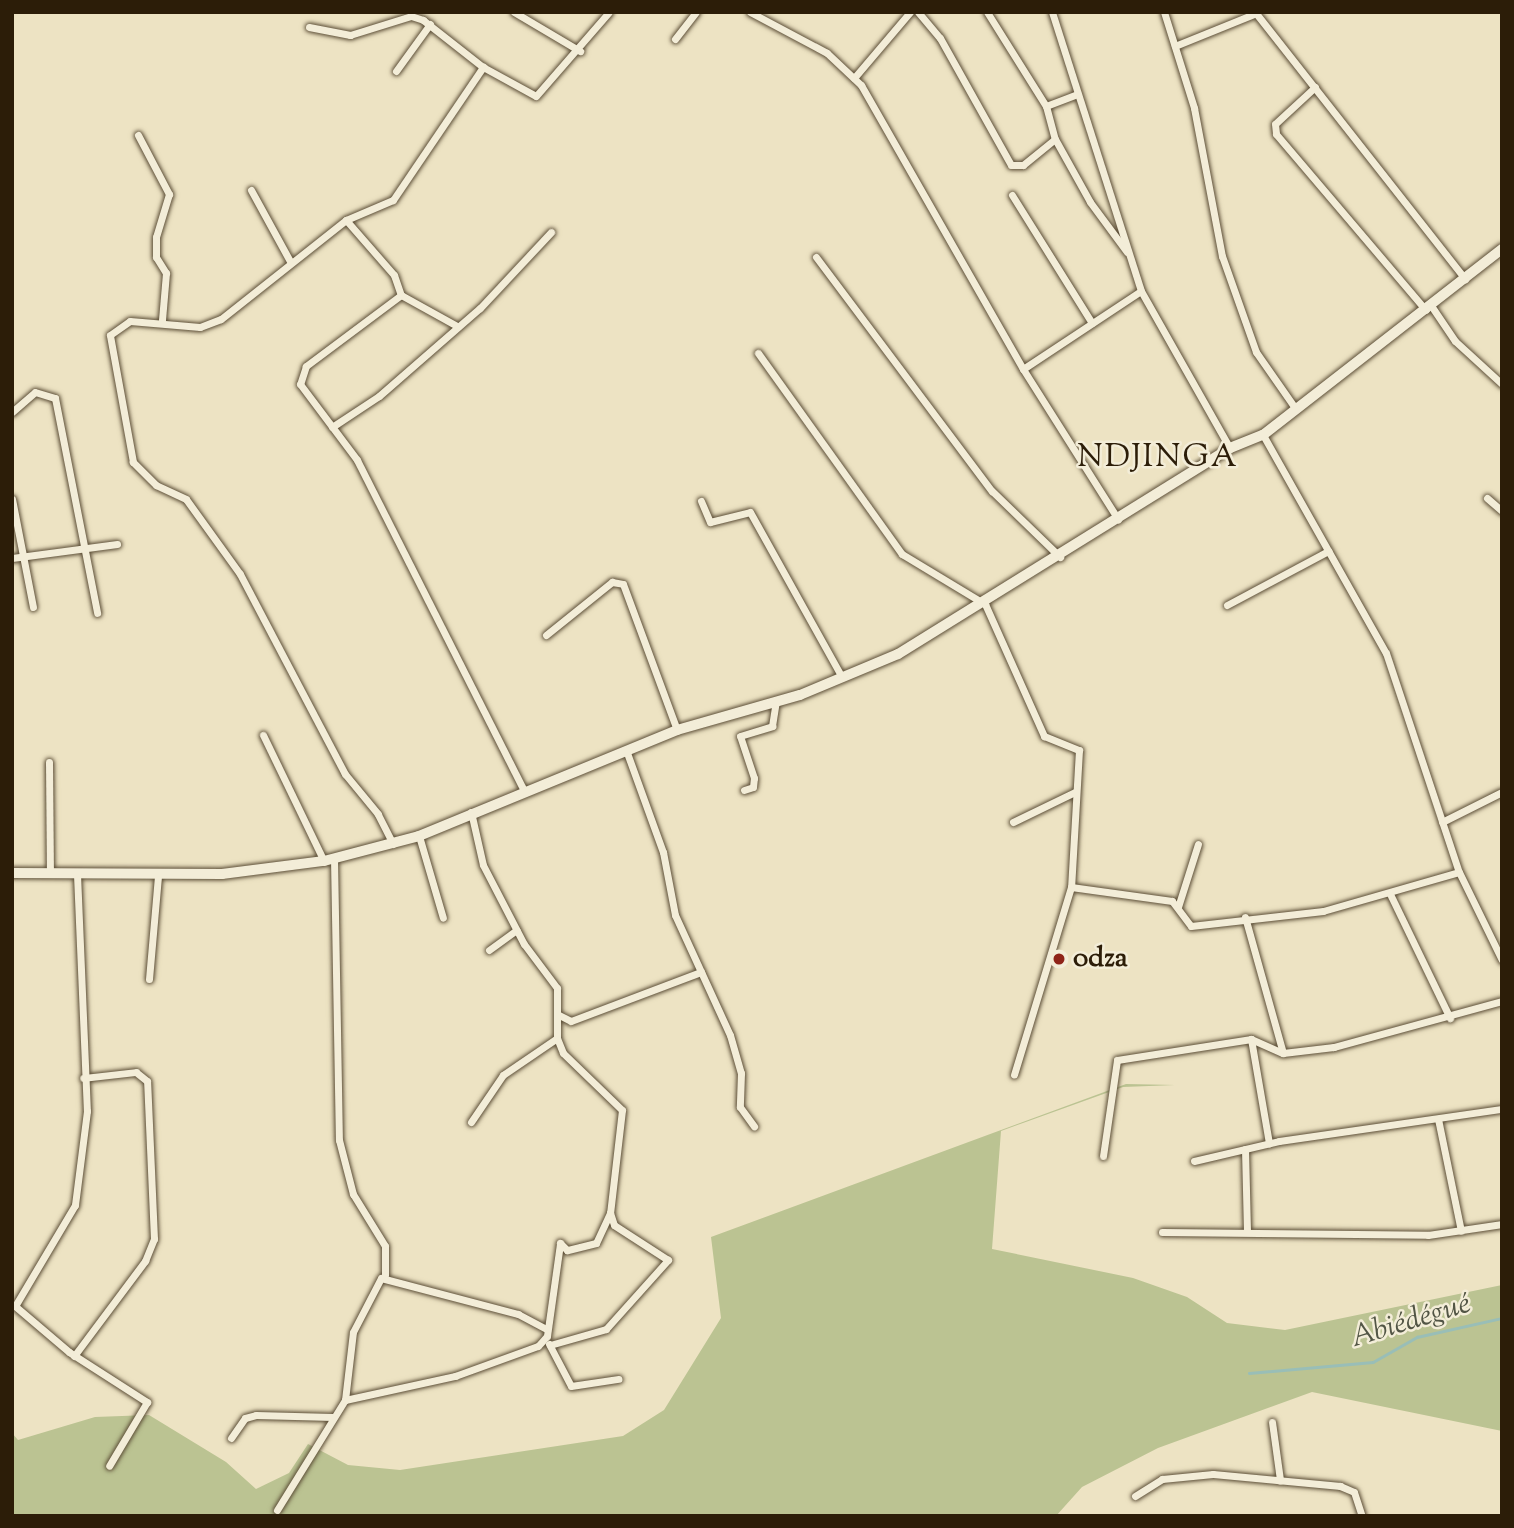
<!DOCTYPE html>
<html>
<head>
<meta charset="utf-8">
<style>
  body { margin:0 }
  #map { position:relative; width:1514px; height:1528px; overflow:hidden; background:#ede3c3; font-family:"Sorts Mill Goudy",serif }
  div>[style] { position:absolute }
  .green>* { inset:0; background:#bbc392 }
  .stream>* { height:2.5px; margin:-1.25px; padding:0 1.25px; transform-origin:1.25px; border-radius:1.25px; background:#99beb7 }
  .roads { filter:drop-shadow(0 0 2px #5c4e37) drop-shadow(0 0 2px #5c4e37) }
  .street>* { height:7px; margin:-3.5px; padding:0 3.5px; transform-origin:3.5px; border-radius:3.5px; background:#f3edd8 }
  .secondary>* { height:10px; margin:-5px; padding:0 5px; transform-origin:5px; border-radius:5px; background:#f3edd8 }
  .dots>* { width:19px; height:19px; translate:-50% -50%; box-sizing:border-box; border:4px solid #f3edd8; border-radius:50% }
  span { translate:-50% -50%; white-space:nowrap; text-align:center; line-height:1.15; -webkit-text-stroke:5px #f3edd8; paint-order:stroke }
  .poi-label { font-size:28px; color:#2c1d08; font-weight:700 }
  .left { translate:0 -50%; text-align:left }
  .water-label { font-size:30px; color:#525545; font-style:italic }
  .quarter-label { font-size:32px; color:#2c1d08; letter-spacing:2px }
  .frame { position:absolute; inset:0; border:14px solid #2c1d08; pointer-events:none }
</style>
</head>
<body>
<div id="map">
  <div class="green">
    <div style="clip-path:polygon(1126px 1084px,1175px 1085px,1123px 1087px,1001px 1131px,992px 1249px,1133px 1278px,1187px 1297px,1227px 1323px,1285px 1330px,1502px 1285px,1502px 1431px,1312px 1392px,1158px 1448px,1082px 1487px,1056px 1516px,12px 1516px,12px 1433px,18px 1440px,95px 1417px,149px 1415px,226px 1462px,256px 1489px,289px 1473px,308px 1444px,348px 1465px,400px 1470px,623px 1436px,664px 1410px,721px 1318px,711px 1237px)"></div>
  </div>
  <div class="stream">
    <div style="left:1249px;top:1373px;width:124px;rotate:-5.1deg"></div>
    <div style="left:1373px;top:1362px;width:51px;rotate:-29.6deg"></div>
    <div style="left:1417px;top:1337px;width:87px;rotate:-12.6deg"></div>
  </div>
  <div class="roads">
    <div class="street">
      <div style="left:514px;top:12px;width:77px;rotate:30.6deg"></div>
      <div style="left:750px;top:12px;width:87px;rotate:28deg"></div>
      <div style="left:827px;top:53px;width:47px;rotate:43.3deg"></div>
      <div style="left:861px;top:85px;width:327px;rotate:60.3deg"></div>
      <div style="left:1023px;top:369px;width:178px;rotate:57.7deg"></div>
      <div style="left:918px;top:12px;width:34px;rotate:50deg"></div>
      <div style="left:940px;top:38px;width:145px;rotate:60.8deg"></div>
      <div style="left:1011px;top:165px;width:12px"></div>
      <div style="left:1023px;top:165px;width:41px;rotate:-39.1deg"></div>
      <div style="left:987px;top:12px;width:111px;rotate:57.9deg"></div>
      <div style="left:1046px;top:106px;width:34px;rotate:75deg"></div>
      <div style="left:1055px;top:139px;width:72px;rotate:60.9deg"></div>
      <div style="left:1090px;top:202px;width:62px;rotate:53.5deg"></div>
      <div style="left:1052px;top:12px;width:293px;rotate:72.3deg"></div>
      <div style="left:1141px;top:291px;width:180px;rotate:60.5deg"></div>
      <div style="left:1164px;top:12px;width:101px;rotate:72.6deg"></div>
      <div style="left:1194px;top:108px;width:151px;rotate:79.3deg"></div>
      <div style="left:1222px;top:256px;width:102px;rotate:70.5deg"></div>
      <div style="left:1256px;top:352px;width:68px;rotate:55.1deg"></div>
      <div style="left:1255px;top:12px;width:340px;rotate:51.8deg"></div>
      <div style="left:309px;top:27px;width:42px;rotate:11deg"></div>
      <div style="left:350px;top:35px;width:64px;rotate:-17.3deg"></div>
      <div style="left:411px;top:16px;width:13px;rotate:18deg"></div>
      <div style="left:423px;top:20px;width:76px;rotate:38.1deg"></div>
      <div style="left:483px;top:67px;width:60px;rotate:28.7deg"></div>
      <div style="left:536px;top:96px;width:111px;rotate:-49deg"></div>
      <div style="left:675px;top:39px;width:34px;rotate:-52deg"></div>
      <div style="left:1175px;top:46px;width:85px;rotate:-22.1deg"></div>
      <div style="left:396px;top:71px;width:58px;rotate:-54.1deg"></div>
      <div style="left:854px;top:78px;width:87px;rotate:-49.7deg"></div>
      <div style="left:1315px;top:87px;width:54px;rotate:137.2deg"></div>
      <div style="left:1275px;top:124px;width:10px;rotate:84deg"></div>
      <div style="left:1276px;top:134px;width:231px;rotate:49.6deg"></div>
      <div style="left:1046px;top:106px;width:33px;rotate:-21deg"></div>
      <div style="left:138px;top:135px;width:67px;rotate:62.3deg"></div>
      <div style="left:169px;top:194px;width:45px;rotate:106.8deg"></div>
      <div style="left:156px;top:237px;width:20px;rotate:90deg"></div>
      <div style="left:156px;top:257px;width:19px;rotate:58deg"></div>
      <div style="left:166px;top:273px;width:47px;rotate:94.9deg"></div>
      <div style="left:251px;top:190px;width:83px;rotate:61.3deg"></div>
      <div style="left:1012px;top:195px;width:151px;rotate:58deg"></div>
      <div style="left:346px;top:220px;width:73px;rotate:48.9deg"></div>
      <div style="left:394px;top:275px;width:21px;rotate:71deg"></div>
      <div style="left:401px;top:295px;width:64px;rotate:29deg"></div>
      <div style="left:816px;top:257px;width:293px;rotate:53.1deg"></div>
      <div style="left:992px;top:491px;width:95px;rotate:44.1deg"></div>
      <div style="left:401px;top:295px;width:119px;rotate:143.2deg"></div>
      <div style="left:306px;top:366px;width:19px;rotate:108deg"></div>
      <div style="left:300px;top:384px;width:95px;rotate:53.1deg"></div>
      <div style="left:357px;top:460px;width:370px;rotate:63.2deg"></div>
      <div style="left:1432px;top:307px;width:41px;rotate:55.9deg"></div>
      <div style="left:1455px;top:341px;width:64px;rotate:42.5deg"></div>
      <div style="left:758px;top:353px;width:247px;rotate:54.4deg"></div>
      <div style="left:902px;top:554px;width:97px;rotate:31.1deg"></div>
      <div style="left:985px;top:604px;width:145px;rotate:65.9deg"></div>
      <div style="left:1044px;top:736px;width:38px;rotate:22deg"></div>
      <div style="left:1079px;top:750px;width:137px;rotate:93.3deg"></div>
      <div style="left:1071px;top:887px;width:196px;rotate:106.9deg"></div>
      <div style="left:1023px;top:369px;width:141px;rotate:-33.5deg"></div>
      <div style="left:12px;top:412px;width:30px;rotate:-41deg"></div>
      <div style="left:35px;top:392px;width:21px;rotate:17deg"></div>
      <div style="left:55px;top:398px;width:219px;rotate:78.9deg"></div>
      <div style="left:332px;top:427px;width:56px;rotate:-33.4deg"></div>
      <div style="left:379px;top:396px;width:134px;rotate:-41.1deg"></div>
      <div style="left:480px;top:308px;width:104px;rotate:-46.9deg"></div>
      <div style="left:1263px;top:435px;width:250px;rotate:60.6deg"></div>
      <div style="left:1386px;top:653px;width:231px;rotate:71.6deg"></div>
      <div style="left:1459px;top:872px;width:98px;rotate:64deg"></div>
      <div style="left:1487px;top:498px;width:20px;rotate:41deg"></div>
      <div style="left:12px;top:499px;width:110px;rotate:79deg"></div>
      <div style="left:701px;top:501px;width:23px;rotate:67deg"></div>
      <div style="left:710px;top:522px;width:41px;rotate:-14deg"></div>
      <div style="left:750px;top:512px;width:189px;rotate:60.9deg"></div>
      <div style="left:12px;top:558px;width:106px;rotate:-7.6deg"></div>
      <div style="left:1227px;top:605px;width:115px;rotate:-28.1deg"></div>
      <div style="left:546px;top:635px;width:85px;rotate:-38.8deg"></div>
      <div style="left:612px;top:582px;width:11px;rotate:10deg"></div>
      <div style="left:623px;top:584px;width:156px;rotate:69.7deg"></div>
      <div style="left:263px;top:735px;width:140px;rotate:64.2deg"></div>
      <div style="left:626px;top:750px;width:109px;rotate:70.1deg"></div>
      <div style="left:663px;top:852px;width:64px;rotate:79.2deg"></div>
      <div style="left:675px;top:915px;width:132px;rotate:65.4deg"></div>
      <div style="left:730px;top:1035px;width:40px;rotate:74deg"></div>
      <div style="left:741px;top:1073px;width:34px;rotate:92deg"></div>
      <div style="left:740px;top:1107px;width:24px;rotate:54deg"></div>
      <div style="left:49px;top:762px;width:112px;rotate:89.5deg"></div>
      <div style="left:744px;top:790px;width:9px;rotate:-18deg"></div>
      <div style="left:753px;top:787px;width:9px;rotate:-84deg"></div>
      <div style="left:754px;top:778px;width:44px;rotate:-108.4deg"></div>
      <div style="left:740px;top:736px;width:34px;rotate:-17deg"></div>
      <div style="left:772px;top:726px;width:24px;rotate:-81deg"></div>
      <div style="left:471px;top:812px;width:54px;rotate:77.2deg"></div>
      <div style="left:483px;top:865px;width:89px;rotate:62.6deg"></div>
      <div style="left:524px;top:944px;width:55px;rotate:53.1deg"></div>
      <div style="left:557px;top:988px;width:50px;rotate:90deg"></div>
      <div style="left:557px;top:1038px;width:16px;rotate:68deg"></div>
      <div style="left:563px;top:1053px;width:82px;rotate:44deg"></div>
      <div style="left:622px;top:1110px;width:104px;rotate:96.6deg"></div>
      <div style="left:610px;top:1213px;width:33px;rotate:115deg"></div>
      <div style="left:596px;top:1243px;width:30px;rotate:166deg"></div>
      <div style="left:567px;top:1250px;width:10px;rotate:-135deg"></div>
      <div style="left:1013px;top:822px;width:69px;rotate:-25.8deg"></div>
      <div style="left:1442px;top:822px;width:67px;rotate:-26.6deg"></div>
      <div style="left:419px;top:836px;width:85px;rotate:73.7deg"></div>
      <div style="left:393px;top:844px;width:34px;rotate:-117deg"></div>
      <div style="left:378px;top:814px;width:52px;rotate:-129.5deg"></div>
      <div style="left:345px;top:774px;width:226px;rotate:-117.7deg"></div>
      <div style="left:240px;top:574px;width:92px;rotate:-125.8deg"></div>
      <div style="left:186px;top:499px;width:33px;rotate:-155deg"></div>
      <div style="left:156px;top:485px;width:33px;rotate:-135deg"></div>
      <div style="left:133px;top:462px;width:129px;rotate:-100.3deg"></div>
      <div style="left:110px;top:335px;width:24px;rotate:-35deg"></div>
      <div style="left:130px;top:321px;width:70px;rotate:4.9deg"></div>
      <div style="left:200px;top:327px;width:22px;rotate:-21deg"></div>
      <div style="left:221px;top:319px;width:159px;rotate:-38.4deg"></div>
      <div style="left:346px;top:220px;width:51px;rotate:-23.1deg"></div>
      <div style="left:393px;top:200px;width:161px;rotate:-55.9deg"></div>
      <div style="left:334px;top:858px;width:282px;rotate:89deg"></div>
      <div style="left:339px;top:1140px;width:56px;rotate:75.5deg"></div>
      <div style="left:353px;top:1194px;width:61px;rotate:58.4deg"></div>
      <div style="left:385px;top:1246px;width:29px;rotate:90deg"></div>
      <div style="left:77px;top:874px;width:237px;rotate:87.6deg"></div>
      <div style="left:87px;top:1111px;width:95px;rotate:97.3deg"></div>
      <div style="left:75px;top:1205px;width:117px;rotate:120.7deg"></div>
      <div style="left:15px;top:1306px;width:71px;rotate:40.4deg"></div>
      <div style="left:69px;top:1352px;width:93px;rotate:32.7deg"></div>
      <div style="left:147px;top:1402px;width:74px;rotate:120.7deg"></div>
      <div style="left:1071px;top:887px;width:102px;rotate:7.9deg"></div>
      <div style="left:1172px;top:901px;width:31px;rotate:53deg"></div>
      <div style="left:1191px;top:926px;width:133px;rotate:-6.5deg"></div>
      <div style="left:1323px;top:911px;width:141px;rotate:-16deg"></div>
      <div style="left:1390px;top:894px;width:138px;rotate:64.2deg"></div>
      <div style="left:1178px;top:907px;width:66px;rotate:-72.4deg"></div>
      <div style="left:1245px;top:917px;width:141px;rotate:74.4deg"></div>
      <div style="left:489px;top:950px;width:34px;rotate:-36deg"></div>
      <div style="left:149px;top:979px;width:103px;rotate:-85deg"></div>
      <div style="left:559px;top:1015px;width:13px;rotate:27deg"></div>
      <div style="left:571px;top:1021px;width:139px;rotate:-20.7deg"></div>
      <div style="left:1251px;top:1039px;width:106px;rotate:80.2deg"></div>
      <div style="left:1438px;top:1119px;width:114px;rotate:78.4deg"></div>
      <div style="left:471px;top:1122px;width:57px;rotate:-55.8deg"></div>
      <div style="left:503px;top:1075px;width:65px;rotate:-34.4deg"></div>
      <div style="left:1245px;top:1149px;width:83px;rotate:88.6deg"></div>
      <div style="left:1103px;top:1156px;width:97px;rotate:-81.7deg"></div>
      <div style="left:1117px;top:1060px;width:136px;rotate:-8.9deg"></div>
      <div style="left:1251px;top:1039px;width:35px;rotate:24deg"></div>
      <div style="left:1283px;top:1053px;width:51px;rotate:-6.7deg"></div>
      <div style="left:1334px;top:1047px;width:174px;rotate:-15.3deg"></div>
      <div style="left:1194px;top:1161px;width:87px;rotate:-13.2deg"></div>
      <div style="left:1279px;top:1141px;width:225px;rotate:-8.2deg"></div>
      <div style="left:1162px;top:1232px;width:266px;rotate:0.6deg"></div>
      <div style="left:1428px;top:1235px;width:75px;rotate:-8.5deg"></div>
      <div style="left:549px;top:1344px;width:47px;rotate:62.4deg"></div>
      <div style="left:571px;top:1386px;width:48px;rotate:-8.5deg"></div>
      <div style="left:550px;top:1345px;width:58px;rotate:-15.9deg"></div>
      <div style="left:606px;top:1329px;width:93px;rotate:-48.1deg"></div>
      <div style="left:668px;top:1260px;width:64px;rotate:-147.1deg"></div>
      <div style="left:614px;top:1225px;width:13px;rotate:-108deg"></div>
      <div style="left:74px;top:1356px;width:119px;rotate:-53.2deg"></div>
      <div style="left:145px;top:1261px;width:24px;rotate:-68deg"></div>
      <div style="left:154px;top:1239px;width:158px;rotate:-92.5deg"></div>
      <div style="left:147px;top:1081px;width:14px;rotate:-141deg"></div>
      <div style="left:136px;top:1072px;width:53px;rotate:173.5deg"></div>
      <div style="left:345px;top:1400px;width:113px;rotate:-12.3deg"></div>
      <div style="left:455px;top:1376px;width:88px;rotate:-19.9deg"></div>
      <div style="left:538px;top:1346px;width:13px;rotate:-48deg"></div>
      <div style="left:547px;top:1336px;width:94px;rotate:-82deg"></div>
      <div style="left:1272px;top:1422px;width:59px;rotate:82.1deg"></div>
      <div style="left:231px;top:1438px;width:24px;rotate:-55deg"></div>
      <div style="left:245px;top:1418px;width:11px;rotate:-15deg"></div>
      <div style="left:256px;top:1415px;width:77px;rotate:1.5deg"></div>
      <div style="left:1135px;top:1496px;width:32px;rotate:-32deg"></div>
      <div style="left:1162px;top:1479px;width:51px;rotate:-5.6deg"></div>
      <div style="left:1213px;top:1474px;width:128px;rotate:5.4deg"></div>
      <div style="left:1340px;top:1486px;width:15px;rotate:23deg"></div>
      <div style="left:1354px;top:1492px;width:25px;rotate:72deg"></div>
      <div style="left:277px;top:1510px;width:129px;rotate:-58.3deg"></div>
      <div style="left:345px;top:1400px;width:68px;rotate:-83.3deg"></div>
      <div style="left:353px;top:1332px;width:61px;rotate:-62.6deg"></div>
      <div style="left:381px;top:1278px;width:142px;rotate:14.7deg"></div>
      <div style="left:518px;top:1314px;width:32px;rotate:28deg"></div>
    </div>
    <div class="secondary">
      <div style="left:12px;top:873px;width:210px;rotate:0.3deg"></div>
      <div style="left:222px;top:874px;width:103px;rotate:-7.3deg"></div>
      <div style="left:324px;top:861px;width:98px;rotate:-14.7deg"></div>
      <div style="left:419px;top:836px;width:279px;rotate:-22.3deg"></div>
      <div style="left:677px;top:730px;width:128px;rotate:-15.9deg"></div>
      <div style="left:800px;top:695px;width:106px;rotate:-22.7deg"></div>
      <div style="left:898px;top:654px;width:391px;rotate:-31.8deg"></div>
      <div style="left:1230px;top:448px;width:35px;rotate:-22deg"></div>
      <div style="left:1263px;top:435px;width:303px;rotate:-37.9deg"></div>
    </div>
  </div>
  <div class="dots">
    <div style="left:1059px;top:959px;background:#8f2418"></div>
  </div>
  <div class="poi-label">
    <span class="left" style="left:1073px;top:959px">odza</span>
  </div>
  <div class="water-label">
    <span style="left:1411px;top:1322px;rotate:-17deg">Abiédégué</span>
  </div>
  <div class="quarter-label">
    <span style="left:1158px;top:458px">NDJINGA</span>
  </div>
  <div class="frame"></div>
</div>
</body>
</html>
